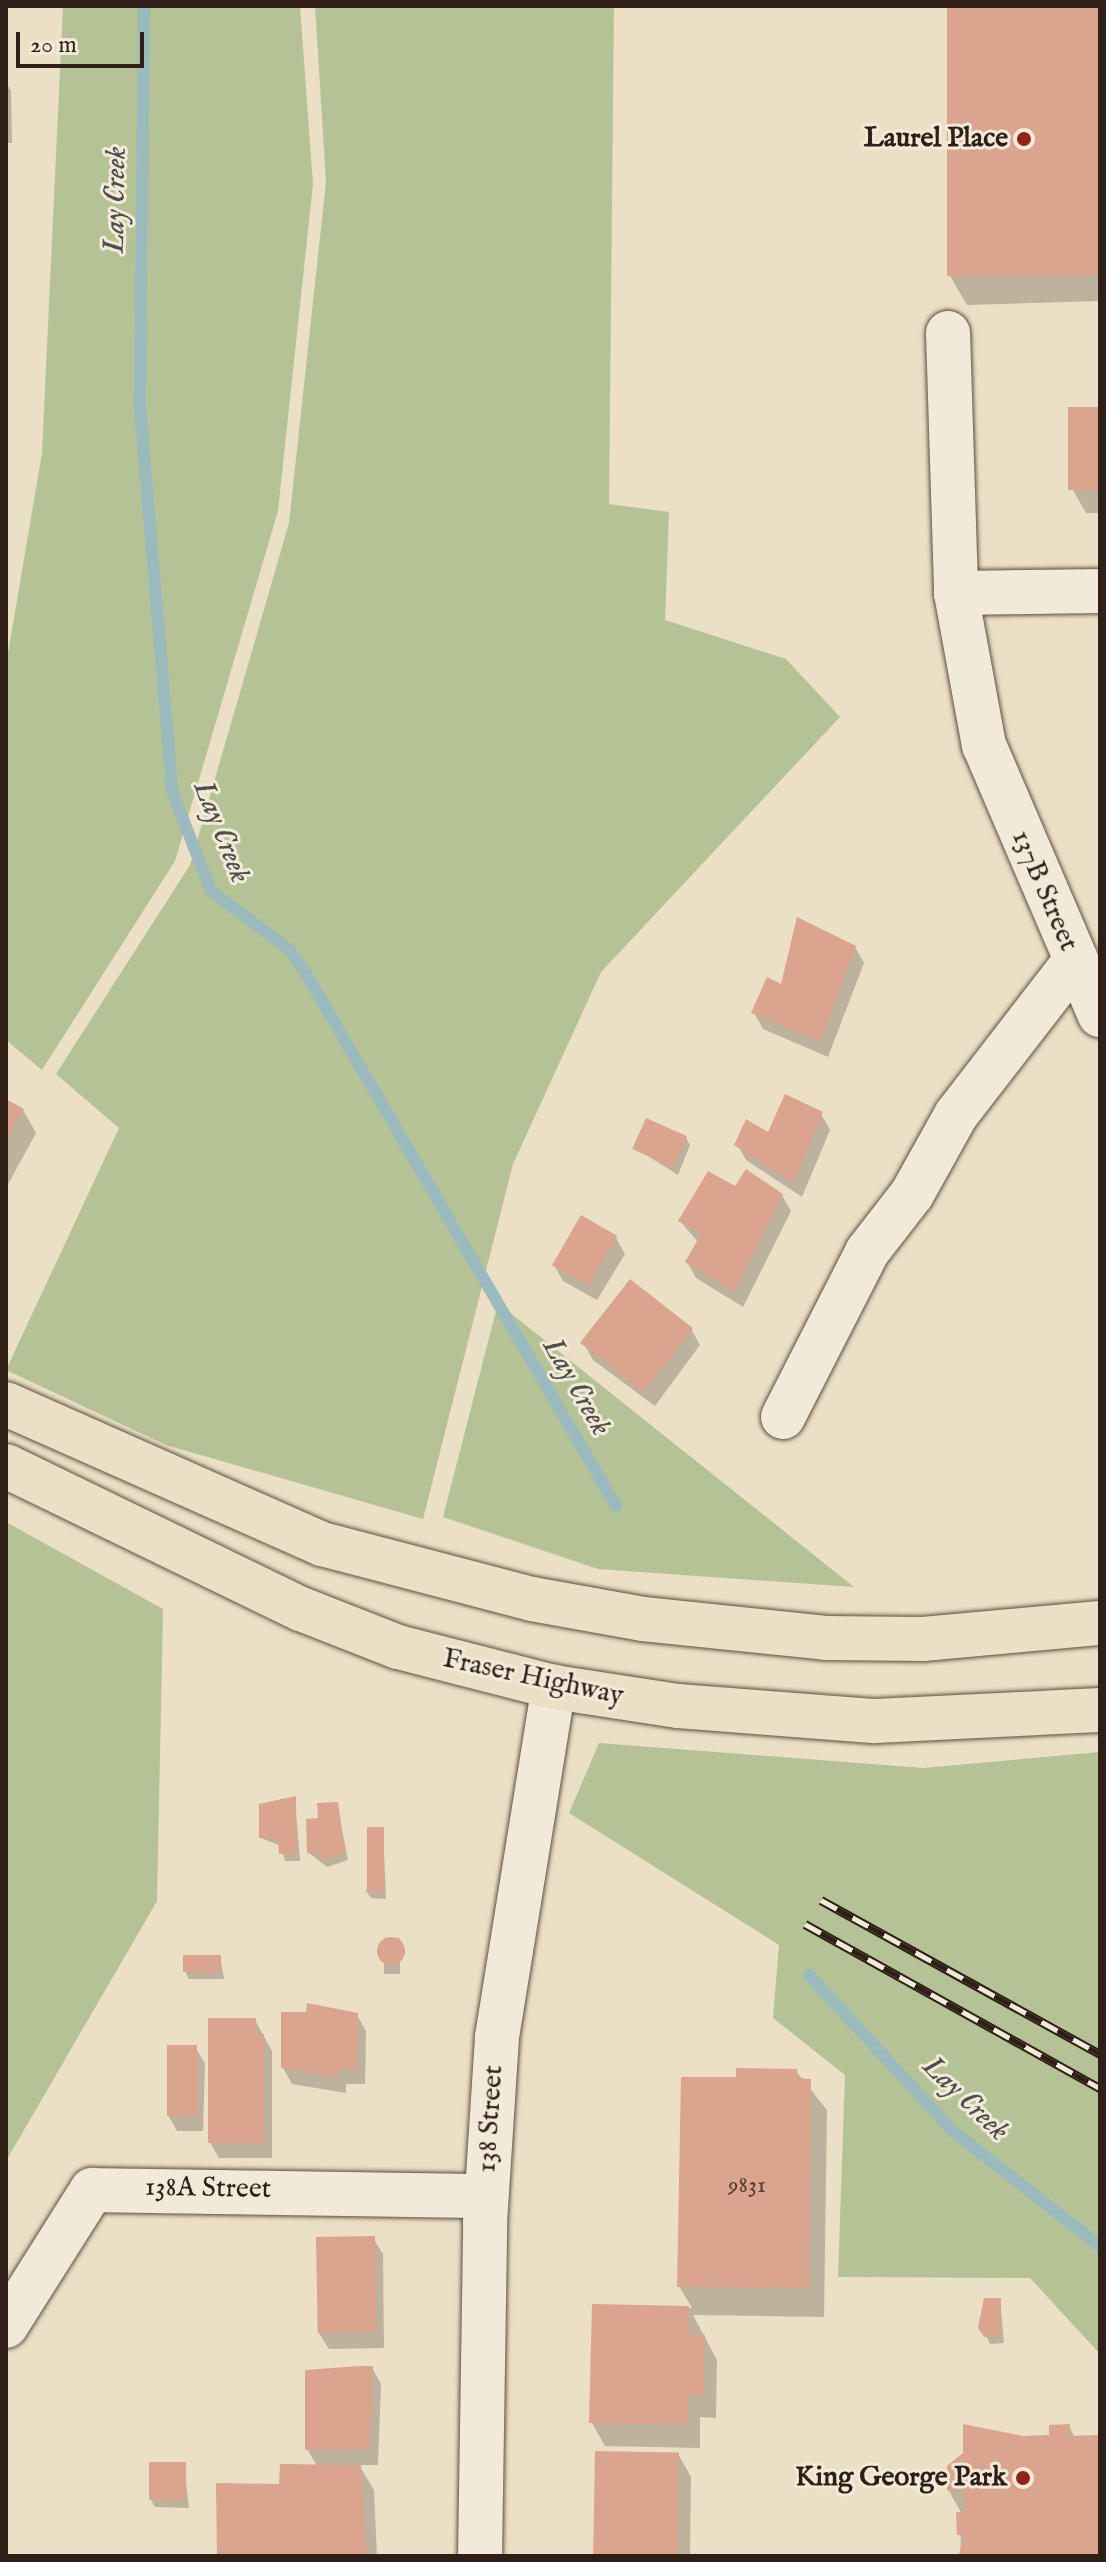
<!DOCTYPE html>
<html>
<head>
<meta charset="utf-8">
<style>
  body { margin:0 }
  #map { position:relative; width:1106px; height:2562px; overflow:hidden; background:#ebdfc5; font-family:"IM FELL English",serif }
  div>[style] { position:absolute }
  .green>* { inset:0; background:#b5c296 }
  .shadow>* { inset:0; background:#0003; transform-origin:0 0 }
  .stream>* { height:12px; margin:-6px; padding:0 6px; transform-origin:6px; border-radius:6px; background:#9bbabd }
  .building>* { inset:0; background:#daa48e; transform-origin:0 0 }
  .round { border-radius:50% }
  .roads { filter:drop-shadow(0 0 2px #5e4f42) drop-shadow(0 0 2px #5e4f42) }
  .minor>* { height:44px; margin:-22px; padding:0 22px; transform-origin:22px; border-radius:22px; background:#f2ead9 }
  .major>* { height:44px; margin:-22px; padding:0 22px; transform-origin:22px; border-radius:22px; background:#ebdfc5 }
  .rail>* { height:9px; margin-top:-4.5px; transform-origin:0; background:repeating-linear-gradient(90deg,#f2ead9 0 18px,#2f1f16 0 36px); box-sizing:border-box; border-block:2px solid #2f1f16 }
  .dots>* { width:22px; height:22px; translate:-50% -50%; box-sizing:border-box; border:4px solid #f2ead9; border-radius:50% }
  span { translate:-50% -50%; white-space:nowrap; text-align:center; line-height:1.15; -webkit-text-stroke:6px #f2ead9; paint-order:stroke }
  .number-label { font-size:24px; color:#5a4034 }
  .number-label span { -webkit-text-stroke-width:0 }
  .poi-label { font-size:28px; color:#2f1f16; font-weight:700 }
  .right { translate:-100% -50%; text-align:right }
  .street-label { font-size:28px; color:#2f1f16 }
  .water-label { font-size:30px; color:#4f4e48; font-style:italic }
  .frame { position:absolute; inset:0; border:8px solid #2f1f16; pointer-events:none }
  .scale { position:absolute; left:16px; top:32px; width:128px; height:36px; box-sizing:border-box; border:4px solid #2f1f16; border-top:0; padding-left:10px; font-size:24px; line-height:28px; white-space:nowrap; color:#2f1f16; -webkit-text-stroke:6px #f2ead9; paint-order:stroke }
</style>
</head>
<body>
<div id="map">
  <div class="green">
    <div style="clip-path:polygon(63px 6px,300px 6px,313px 184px,278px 511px,175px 861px,42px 1070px,6px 1040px,6px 665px,42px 453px)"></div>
    <div style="clip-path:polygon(315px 6px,614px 6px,609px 504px,669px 512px,665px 620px,786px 659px,840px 717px,601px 972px,513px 1164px,423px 1519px,166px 1445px,6px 1370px,119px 1128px,56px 1074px,190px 865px,289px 523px,326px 182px)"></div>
    <div style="clip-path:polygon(498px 1303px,854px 1587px,598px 1569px,443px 1517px)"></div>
    <div style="clip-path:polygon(6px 1522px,163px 1609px,157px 1901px,6px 2161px)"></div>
    <div style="clip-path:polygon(599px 1743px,923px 1768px,1100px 1752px,1100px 2354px,1030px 2278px,838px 2277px,845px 2075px,773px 2018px,779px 1945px,569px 1813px)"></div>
  </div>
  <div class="shadow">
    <div style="clip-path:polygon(949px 6px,1100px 6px,1100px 301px,967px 305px,950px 276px)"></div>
    <div style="clip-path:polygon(6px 82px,11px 91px,12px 143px,6px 143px)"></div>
    <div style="clip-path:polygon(1100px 409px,1100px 513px,1086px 513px,1073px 490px)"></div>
    <div style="clip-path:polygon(798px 920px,855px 947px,864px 963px,828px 1057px,763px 1029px,754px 1013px,782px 987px)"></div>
    <div style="clip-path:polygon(6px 1101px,23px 1110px,36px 1133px,6px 1188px)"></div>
    <div style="clip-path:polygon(821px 1114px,830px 1130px,802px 1197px,746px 1160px,737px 1144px)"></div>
    <div style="clip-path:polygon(686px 1138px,690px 1145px,678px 1175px,635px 1148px)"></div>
    <div style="clip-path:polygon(736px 1189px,782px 1195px,791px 1211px,743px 1307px,696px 1278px,687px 1262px,698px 1242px,680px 1221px)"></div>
    <div style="clip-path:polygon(582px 1218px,616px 1238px,625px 1254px,597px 1300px,563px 1281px,554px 1265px)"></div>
    <div style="clip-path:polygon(691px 1329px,700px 1345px,655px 1406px,593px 1360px,584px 1344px)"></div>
    <div style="clip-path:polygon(295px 1798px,300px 1861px,285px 1861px,281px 1846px,261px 1838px,280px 1799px)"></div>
    <div style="clip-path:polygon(337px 1804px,348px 1860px,327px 1867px,309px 1853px,320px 1820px)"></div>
    <div style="clip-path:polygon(383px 1829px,386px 1899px,371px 1898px,366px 1891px)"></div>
    <div style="left:384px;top:1938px;width:16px;height:36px"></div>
    <div style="clip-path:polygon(220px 1957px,224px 1979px,189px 1979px,185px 1971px)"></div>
    <div style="clip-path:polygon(357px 2015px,366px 2031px,365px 2084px,346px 2084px,346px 2093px,292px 2084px,283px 2068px)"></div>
    <div style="clip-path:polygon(255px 2020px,272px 2051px,272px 2158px,219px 2158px,210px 2142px)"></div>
    <div style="clip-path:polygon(195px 2047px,205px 2063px,203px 2131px,177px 2131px,168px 2115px)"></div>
    <div style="clip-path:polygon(796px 2071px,827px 2110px,824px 2317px,693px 2315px,717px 2360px,716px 2418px,700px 2417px,700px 2448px,605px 2446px,592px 2423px,594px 2306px,692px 2308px,679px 2286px,738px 2079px)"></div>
    <div style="clip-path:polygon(373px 2238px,383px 2254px,384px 2348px,329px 2349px,319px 2333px)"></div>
    <div style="clip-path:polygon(1000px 2300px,1004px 2343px,990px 2344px,986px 2336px)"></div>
    <div style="clip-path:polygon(372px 2368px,381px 2384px,378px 2465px,359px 2465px,374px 2490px,377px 2556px,219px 2556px,281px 2486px,317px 2466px,307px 2449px)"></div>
    <div style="clip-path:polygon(1069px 2426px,1075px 2438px,1100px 2437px,1100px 2556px,960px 2556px,962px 2514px,949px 2491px,1023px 2438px,1051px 2437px)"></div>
    <div style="clip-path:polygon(678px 2454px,691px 2477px,690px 2556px,594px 2556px)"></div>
    <div style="clip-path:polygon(184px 2464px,189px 2508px,155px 2507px,151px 2500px)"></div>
  </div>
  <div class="stream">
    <div style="left:144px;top:6px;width:401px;rotate:90.6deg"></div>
    <div style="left:140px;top:407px;width:385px;rotate:85.2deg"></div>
    <div style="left:172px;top:791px;width:107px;rotate:68.7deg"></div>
    <div style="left:211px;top:891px;width:100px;rotate:36.9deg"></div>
    <div style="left:291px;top:951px;width:31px;rotate:57deg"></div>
    <div style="left:308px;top:977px;width:612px;rotate:59.79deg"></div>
    <div style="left:809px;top:1975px;width:214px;rotate:47.3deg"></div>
    <div style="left:954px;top:2132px;width:185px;rotate:38deg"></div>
  </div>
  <div class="building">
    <div style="left:947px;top:6px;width:153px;height:270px"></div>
    <div style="left:1100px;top:407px;width:83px;height:32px;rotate:90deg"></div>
    <div style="clip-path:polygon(797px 917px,856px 946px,820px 1042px,751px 1013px,767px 977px,781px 984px)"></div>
    <div style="clip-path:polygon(785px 1094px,823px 1112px,793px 1183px,734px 1145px,746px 1119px,768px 1132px)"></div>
    <div style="clip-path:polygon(6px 1099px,24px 1109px,6px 1141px)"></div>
    <div style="left:646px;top:1118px;width:45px;height:34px;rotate:24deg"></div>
    <div style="clip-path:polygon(746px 1169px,783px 1194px,734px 1292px,685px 1262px,701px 1234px,678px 1221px,708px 1171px,735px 1186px)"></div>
    <div style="left:581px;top:1215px;width:42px;height:58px;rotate:30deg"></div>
    <div style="left:630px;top:1279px;width:80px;height:81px;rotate:38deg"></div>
    <div style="clip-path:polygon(296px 1796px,296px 1854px,279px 1854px,278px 1839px,259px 1838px,259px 1804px)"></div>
    <div style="clip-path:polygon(338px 1802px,345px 1852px,321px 1861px,320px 1853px,307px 1853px,306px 1819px,318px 1818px,317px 1803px)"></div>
    <div style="left:367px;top:1827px;width:17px;height:64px"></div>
    <div class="round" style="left:377px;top:1937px;width:28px;height:28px"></div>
    <div style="left:183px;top:1955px;width:38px;height:17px"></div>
    <div style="clip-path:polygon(307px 2003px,358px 2013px,357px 2069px,338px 2069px,338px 2078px,281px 2068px,281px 2012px,306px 2012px)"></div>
    <div style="clip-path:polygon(208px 2018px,256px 2018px,256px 2034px,264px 2034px,264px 2143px,208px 2143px)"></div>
    <div style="left:167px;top:2045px;width:30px;height:71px"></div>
    <div style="clip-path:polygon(736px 2068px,797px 2069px,797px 2078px,811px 2079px,809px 2288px,677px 2287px,681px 2077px,736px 2077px)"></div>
    <div style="left:375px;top:2236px;width:96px;height:59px;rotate:89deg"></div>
    <div style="clip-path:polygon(984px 2298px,1001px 2298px,1001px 2336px,984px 2337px,978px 2328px)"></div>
    <div style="clip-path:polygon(592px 2304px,689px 2306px,689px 2335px,705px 2335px,704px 2395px,688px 2395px,688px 2425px,589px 2423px)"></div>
    <div style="clip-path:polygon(360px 2366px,373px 2366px,370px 2449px,305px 2450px,305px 2370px)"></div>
    <div style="clip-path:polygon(963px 2424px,1023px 2436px,1049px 2435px,1049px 2425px,1070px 2424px,1069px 2436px,1100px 2435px,1100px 2556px,958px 2556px,966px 2536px,957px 2535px,956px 2512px,966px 2512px,962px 2490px,947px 2491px,947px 2466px,963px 2453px)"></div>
    <div style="left:595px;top:2451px;width:84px;height:105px;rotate:1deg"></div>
    <div style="left:149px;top:2462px;width:37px;height:38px"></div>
    <div style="clip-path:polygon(280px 2464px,361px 2465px,367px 2556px,217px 2556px,216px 2483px,279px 2484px)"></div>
  </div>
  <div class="roads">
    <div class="minor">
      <div style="left:948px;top:333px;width:260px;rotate:88.2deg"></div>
      <div style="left:956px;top:593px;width:155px;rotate:79.6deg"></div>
      <div style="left:984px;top:745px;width:294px;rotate:66.8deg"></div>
      <div style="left:956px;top:593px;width:144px;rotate:-0.8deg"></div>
      <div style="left:783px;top:1417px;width:185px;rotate:-63deg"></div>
      <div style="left:867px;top:1252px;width:73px;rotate:-52.2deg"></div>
      <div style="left:912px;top:1194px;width:90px;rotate:-60.9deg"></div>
      <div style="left:956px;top:1115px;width:196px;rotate:-52.3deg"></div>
      <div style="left:6px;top:2326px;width:161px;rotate:-57.7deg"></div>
      <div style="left:92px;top:2190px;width:394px;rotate:0.9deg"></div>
      <div style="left:480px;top:2556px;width:333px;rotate:-89.1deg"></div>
      <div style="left:485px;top:2223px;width:186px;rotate:-86.3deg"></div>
      <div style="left:497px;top:2037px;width:355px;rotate:-80.8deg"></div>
    </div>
    <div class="major">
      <div style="left:6px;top:1404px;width:346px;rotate:23.9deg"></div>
      <div style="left:322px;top:1544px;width:217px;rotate:14.7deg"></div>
      <div style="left:532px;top:1599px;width:113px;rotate:10.2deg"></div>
      <div style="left:643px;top:1619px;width:184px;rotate:5.9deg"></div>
      <div style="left:826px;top:1638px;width:97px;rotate:0.6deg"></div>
      <div style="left:923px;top:1639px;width:178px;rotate:-5.2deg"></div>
      <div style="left:6px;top:1466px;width:328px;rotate:25.9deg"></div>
      <div style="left:301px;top:1609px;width:104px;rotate:21.4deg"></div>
      <div style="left:398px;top:1647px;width:161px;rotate:14.4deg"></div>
      <div style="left:554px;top:1687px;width:125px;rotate:8.7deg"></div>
      <div style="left:678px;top:1706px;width:198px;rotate:4.4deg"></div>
      <div style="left:875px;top:1721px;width:225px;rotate:-2.8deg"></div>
    </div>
  </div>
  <div class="rail">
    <div style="left:821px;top:1900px;width:319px;rotate:28.9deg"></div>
    <div style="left:805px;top:1924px;width:338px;rotate:29.1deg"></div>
  </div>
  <div class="dots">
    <div style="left:1024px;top:139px;background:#8f2418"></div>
    <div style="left:1023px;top:2478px;background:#8f2418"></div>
  </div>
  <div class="number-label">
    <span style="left:747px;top:2186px">9831</span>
  </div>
  <div class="poi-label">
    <span class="right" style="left:1008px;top:139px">Laurel Place</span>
    <span class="right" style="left:1007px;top:2478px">King George Park</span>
  </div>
  <div class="street-label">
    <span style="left:1044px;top:891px;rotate:67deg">137B Street</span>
    <span style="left:533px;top:1678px;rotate:12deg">Fraser Highway</span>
    <span style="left:491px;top:2119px;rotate:-86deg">138 Street</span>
    <span style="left:208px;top:2189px;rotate:1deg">138A Street</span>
  </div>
  <div class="water-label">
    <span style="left:116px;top:200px;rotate:-89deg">Lay Creek</span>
    <span style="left:221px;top:832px;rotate:68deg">Lay Creek</span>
    <span style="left:576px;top:1387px;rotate:60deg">Lay Creek</span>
    <span style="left:965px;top:2099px;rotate:44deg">Lay Creek</span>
  </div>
  <div class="frame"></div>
  <div class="scale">20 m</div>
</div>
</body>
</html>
